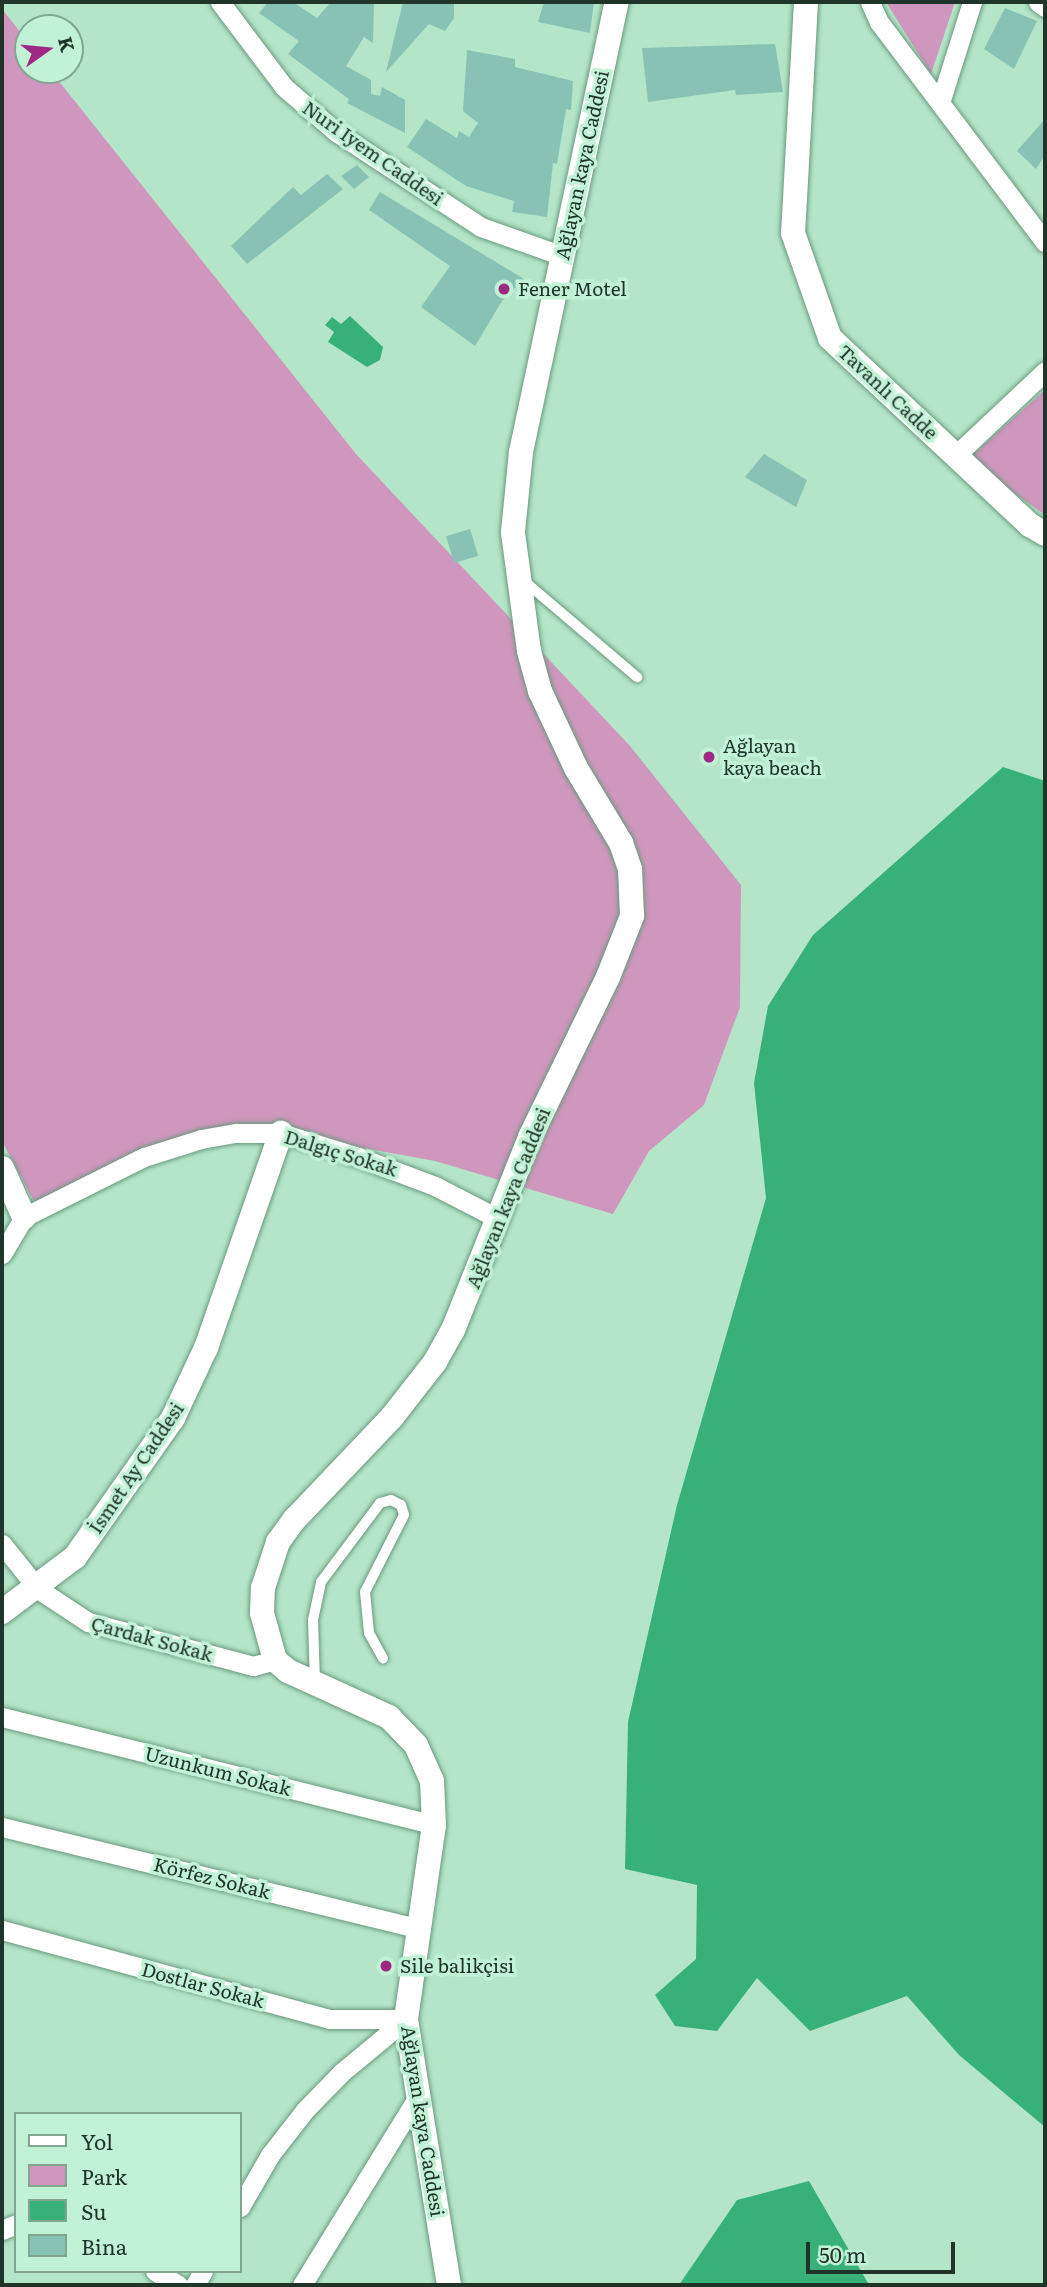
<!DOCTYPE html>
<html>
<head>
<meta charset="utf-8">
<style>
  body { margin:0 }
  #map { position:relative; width:1047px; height:2287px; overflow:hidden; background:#b4e5c8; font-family:Literata,serif }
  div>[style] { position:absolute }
  .green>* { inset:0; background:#cf97bd }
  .water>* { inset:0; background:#38b179 }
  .building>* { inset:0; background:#87c2b5; transform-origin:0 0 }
  .roads { filter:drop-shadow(0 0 2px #69987d) drop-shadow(0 0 2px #69987d) }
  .service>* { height:10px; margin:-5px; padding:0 5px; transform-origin:5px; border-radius:5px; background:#fff }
  .minor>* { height:19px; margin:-9.5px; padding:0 9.5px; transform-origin:9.5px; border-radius:9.5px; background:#fff }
  .tertiary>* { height:24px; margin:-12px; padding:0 12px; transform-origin:12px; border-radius:12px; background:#fff }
  .dots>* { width:19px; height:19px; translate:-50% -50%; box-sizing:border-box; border:4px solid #c1f2d5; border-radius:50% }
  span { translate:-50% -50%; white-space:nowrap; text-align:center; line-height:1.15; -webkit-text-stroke:7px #c1f2d5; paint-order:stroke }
  .street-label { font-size:19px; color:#203429 }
  .poi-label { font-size:19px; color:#203429 }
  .left { translate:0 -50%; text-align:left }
  .frame { position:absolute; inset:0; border:4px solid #203429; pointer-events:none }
  .legend { position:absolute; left:14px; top:2112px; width:228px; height:161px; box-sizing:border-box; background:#c1f2d5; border:2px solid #81a690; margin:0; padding:9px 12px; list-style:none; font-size:21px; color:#203429 }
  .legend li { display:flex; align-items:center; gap:14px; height:35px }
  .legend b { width:35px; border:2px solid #81a690 }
  .north { position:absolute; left:14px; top:14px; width:70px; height:70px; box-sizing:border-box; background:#c1f2d5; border:2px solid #81a690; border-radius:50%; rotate:75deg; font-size:19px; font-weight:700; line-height:28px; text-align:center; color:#203429 }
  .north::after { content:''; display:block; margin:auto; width:24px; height:32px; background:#9e2882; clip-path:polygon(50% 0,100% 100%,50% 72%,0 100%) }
  .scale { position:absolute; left:806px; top:2242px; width:149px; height:32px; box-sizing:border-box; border:4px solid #203429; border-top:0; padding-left:9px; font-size:21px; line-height:24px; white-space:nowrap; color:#203429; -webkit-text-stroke:5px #c1f2d5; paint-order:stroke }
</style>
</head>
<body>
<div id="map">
  <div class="green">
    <div style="clip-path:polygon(886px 2px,955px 2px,931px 74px)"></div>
    <div style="clip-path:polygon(2px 9px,28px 42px,28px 70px,50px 70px,356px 454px,630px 746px,741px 885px,740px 1007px,704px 1105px,649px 1151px,613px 1214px,435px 1161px,281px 1133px,201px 1139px,39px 1211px,2px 1141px)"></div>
    <div style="clip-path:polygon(1045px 390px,1045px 515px,972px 463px,973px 454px)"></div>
  </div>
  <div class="water">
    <div style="clip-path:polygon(350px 316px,383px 347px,380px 360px,367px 367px,328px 342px,334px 332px,325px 325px,332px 317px,341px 324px)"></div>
    <div style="clip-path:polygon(1003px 767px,1045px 781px,1045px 2127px,959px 2055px,907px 1996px,810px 2031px,757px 1978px,717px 2031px,675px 2026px,655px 1995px,696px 1959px,697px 1885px,625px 1869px,628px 1722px,677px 1505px,766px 1198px,754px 1083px,768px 1006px,813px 935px)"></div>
    <div style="clip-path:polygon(809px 2181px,868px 2283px,874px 2285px,679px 2285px,737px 2200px)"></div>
  </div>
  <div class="building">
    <div style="clip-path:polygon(268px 2px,293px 2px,317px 18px,331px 2px,374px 2px,373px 43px,364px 37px,346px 66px,371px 80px,371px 94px,380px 96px,382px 87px,405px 100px,405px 133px,347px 103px,349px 99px,288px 54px,299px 41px,259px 13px)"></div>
    <div style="clip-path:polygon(403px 2px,454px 2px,454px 18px,445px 31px,429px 24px,386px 72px)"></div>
    <div style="clip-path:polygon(544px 2px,594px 2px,590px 33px,538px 22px)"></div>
    <div style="clip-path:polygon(1005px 8px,1037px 21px,1014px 69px,984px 49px)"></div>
    <div style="clip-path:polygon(775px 44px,783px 92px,736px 95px,735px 90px,648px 102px,642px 48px)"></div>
    <div style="clip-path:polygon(467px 50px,515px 59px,515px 67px,573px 81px,571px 110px,566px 109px,557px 164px,553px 163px,547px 217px,512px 212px,514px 201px,466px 186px,407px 147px,426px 119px,457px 138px,459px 131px,469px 137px,478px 123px,463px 111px)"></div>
    <div style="clip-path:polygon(1045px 119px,1045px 155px,1036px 169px,1017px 151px)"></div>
    <div style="clip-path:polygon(357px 165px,369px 177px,354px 189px,341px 176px)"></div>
    <div style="clip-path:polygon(327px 174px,343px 189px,247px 264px,231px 246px,293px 187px,301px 195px)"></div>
    <div style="clip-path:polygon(380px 192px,524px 279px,502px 301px,475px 346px,421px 307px,450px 266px,369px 210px)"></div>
    <div style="clip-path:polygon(764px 454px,807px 480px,796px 507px,745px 477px)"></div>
    <div style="left:470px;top:529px;width:28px;height:25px;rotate:73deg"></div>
  </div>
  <div class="roads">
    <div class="service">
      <div style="left:523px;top:580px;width:150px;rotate:40.4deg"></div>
      <div style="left:315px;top:1683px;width:63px;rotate:-91.8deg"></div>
      <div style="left:313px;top:1620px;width:39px;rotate:-78deg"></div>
      <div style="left:321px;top:1582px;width:99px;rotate:-53.2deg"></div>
      <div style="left:380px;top:1503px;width:11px;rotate:-15deg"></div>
      <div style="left:391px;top:1500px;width:11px;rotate:27deg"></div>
      <div style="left:401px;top:1505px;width:10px;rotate:73deg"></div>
      <div style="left:404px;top:1515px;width:86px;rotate:116.9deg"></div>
      <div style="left:365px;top:1592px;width:41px;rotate:84.4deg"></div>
      <div style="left:369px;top:1633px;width:29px;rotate:61deg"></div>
    </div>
    <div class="minor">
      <div style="left:220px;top:2px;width:106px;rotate:53deg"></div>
      <div style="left:284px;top:87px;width:69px;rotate:40.9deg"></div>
      <div style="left:336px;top:132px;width:173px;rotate:33.2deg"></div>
      <div style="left:481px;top:227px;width:87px;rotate:19.5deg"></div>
      <div style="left:870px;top:2px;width:22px;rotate:66deg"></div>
      <div style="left:879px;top:22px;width:276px;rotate:53deg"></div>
      <div style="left:1038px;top:2px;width:9px;rotate:36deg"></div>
      <div style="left:940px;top:103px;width:106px;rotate:-72.4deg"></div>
      <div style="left:956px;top:455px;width:122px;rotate:-43.3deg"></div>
      <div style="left:2px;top:1254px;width:43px;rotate:-59.3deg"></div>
      <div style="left:24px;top:1217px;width:134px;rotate:-26.6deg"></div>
      <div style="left:144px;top:1157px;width:60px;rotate:-17.5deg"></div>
      <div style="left:201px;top:1139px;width:36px;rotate:-10deg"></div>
      <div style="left:236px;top:1133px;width:45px"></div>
      <div style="left:281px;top:1133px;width:81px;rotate:17.3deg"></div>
      <div style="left:358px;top:1157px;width:82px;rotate:20.6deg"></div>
      <div style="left:435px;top:1186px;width:72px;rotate:27.3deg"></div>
      <div style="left:2px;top:1544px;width:58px;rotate:51.3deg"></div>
      <div style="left:38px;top:1589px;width:60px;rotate:33.4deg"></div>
      <div style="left:88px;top:1622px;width:171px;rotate:14.9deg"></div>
      <div style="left:253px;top:1666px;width:23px;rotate:-15deg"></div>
      <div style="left:2px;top:1717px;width:445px;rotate:14deg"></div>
      <div style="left:2px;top:1827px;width:431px;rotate:13.7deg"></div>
      <div style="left:2px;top:1930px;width:339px;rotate:15.2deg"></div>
      <div style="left:329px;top:2019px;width:77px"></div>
      <div style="left:240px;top:2207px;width:60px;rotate:-60deg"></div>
      <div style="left:270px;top:2155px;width:57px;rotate:-52.1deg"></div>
      <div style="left:305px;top:2110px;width:53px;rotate:-45.8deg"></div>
      <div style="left:342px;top:2072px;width:83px;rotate:-39.6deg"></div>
      <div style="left:2px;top:2230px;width:15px;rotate:-23deg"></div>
      <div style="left:155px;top:2271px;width:27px;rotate:31deg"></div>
      <div style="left:195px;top:2285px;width:16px;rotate:-60deg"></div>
      <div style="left:302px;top:2285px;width:225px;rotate:-58.4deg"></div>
    </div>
    <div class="tertiary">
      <div style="left:806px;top:2px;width:231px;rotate:93.2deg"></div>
      <div style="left:793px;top:233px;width:111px;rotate:70.6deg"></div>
      <div style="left:830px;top:338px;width:274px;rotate:43.1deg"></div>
      <div style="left:1030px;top:525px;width:17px;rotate:31deg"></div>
      <div style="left:2px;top:1168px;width:54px;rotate:65.8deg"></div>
      <div style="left:2px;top:1612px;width:91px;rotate:-37deg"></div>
      <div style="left:75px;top:1557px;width:170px;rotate:-54.8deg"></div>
      <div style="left:173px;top:1418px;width:77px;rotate:-64.8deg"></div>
      <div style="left:206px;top:1348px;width:228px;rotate:-70.8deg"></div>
      <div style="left:449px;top:2285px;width:269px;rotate:-99.2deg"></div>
      <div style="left:406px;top:2019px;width:196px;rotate:-81.8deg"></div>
      <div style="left:434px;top:1825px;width:44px;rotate:-92.6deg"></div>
      <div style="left:432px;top:1781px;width:39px;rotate:-114deg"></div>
      <div style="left:416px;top:1745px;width:39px;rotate:-134deg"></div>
      <div style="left:389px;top:1717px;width:111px;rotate:-155.5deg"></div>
      <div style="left:288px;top:1671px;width:17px;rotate:-140deg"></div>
      <div style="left:275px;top:1660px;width:49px;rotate:-105.5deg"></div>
      <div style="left:262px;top:1613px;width:25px;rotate:-88deg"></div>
      <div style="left:263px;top:1588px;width:48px;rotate:-71.9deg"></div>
      <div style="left:278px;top:1542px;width:29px;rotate:-54deg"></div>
      <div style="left:295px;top:1519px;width:141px;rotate:-46.4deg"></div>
      <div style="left:392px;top:1417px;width:70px;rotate:-52deg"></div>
      <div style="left:435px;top:1362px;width:37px;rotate:-61deg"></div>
      <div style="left:453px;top:1330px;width:208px;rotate:-68.2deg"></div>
      <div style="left:530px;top:1137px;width:178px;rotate:-64deg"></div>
      <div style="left:608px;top:977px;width:66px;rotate:-68.5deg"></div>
      <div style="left:632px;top:916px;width:47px;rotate:-92.4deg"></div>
      <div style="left:630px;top:869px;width:28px;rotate:-109deg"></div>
      <div style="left:621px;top:843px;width:87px;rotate:-121deg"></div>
      <div style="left:576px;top:768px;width:85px;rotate:-115.1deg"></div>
      <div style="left:540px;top:691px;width:41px;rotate:-105.4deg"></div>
      <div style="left:529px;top:651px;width:120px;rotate:-97.7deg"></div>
      <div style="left:513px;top:532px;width:80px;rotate:-84.3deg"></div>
      <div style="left:521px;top:452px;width:460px;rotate:-78deg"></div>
    </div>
  </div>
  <div class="dots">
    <div style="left:504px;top:289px;background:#9e2882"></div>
    <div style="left:709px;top:757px;background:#9e2882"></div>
    <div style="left:386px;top:1966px;background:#9e2882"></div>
  </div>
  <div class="street-label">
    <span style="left:373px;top:153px;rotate:35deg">Nuri Iyem Caddesi</span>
    <span style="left:582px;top:165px;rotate:-78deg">Ağlayan kaya Caddesi</span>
    <span style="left:888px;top:392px;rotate:43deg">Tavanlı Cadde</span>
    <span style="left:341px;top:1153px;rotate:17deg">Dalgıç Sokak</span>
    <span style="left:508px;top:1198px;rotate:-68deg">Ağlayan kaya Caddesi</span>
    <span style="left:136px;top:1468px;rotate:-56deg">İsmet Ay Caddesi</span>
    <span style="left:152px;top:1639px;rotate:15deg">Çardak Sokak</span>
    <span style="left:218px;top:1771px;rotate:14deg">Uzunkum Sokak</span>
    <span style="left:212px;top:1878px;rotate:14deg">Körfez Sokak</span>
    <span style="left:203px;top:1985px;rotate:15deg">Dostlar Sokak</span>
    <span style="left:423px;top:2121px;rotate:81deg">Ağlayan kaya Caddesi</span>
  </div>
  <div class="poi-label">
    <span class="left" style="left:518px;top:289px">Fener Motel</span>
    <span class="left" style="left:723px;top:757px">Ağlayan<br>kaya beach</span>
    <span class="left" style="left:400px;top:1966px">Sile balikçisi</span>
  </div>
  <div class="frame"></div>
  <ul class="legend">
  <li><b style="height:9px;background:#fff"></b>Yol</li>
  <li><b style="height:19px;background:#cf97bd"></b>Park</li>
  <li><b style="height:19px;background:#38b179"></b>Su</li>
  <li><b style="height:19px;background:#87c2b5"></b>Bina</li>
  </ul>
  <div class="north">K</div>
  <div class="scale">50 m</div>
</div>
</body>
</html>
